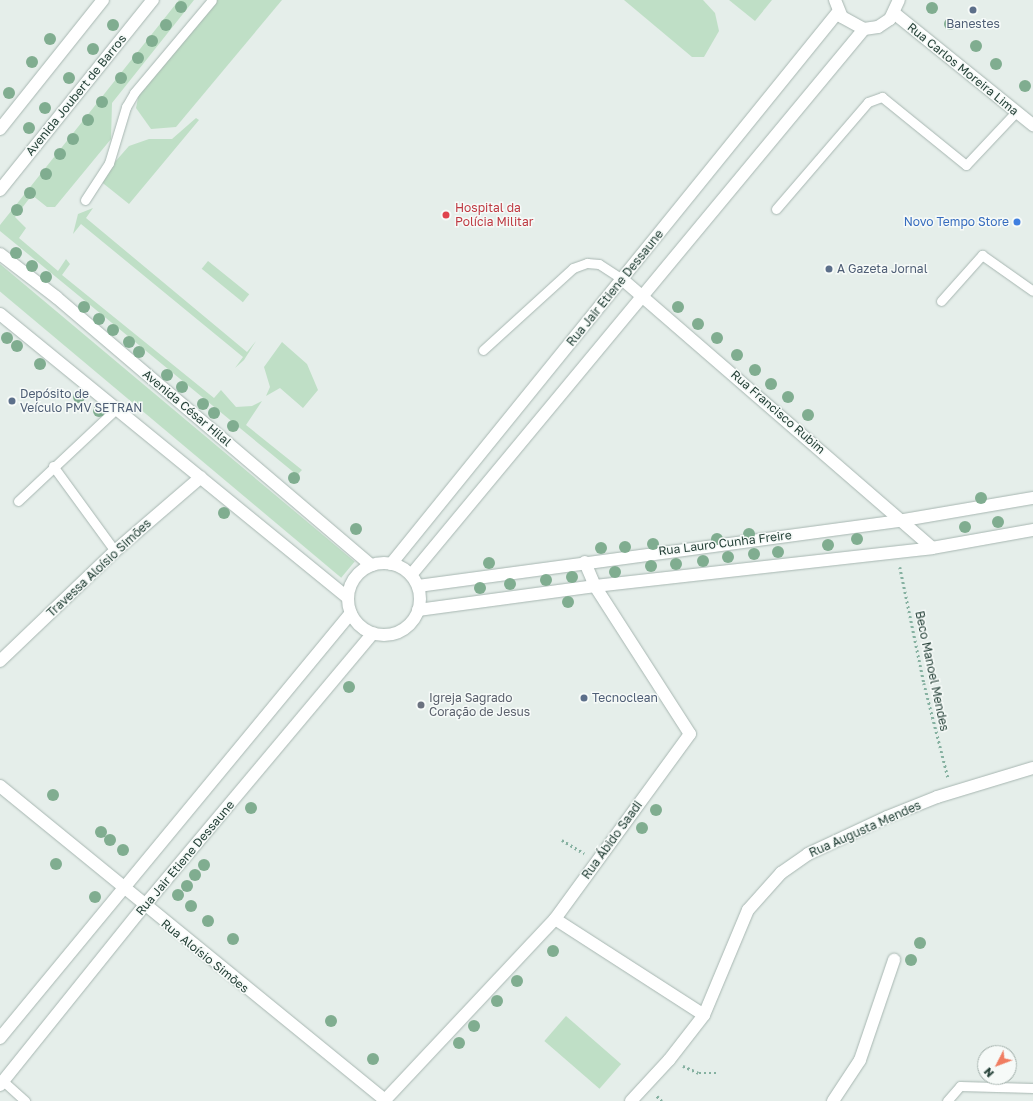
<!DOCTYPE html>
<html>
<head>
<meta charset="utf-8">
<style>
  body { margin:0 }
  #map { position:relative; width:1033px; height:1101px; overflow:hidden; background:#e5eeea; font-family:"Golos Text",sans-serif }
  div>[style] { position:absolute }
  .green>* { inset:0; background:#bfdfc6; transform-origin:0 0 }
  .path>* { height:2.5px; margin-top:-1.25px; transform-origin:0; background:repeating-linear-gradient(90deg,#86b1a1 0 2px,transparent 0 5px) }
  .roads { filter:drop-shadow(0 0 1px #a7b6b1) drop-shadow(0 0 1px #a7b6b1) }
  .service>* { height:9px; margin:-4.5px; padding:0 4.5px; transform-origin:4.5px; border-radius:4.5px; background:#fff }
  .minor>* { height:12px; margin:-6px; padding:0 6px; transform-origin:6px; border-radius:6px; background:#fff }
  .tertiary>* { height:12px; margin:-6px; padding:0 6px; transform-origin:6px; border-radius:6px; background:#fff }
  .tertiary>.ring { margin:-6px; padding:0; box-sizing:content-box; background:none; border:12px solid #fff; border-radius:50% }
  .trees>* { width:12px; height:12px; margin:-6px; border-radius:50%; background:#80ad90 }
  .dots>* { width:11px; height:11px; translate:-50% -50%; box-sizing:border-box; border:2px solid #f6faf8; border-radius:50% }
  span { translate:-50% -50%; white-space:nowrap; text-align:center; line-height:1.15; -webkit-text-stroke:3px #f6faf8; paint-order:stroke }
  .service-label { font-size:12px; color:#4e5e75 }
  .left { translate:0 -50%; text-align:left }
  .street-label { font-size:12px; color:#244037 }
  .health-label { font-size:12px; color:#be3a42 }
  .shop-label { font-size:12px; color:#366cbe }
  .right { translate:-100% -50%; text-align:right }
  .worship-label { font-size:12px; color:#5b616d }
  .north { position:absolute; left:977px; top:1045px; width:40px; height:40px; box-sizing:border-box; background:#f6faf8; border:1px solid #a2b0ab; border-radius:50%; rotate:228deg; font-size:11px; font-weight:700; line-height:16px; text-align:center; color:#244037 }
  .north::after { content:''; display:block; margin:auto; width:14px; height:18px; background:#f07d61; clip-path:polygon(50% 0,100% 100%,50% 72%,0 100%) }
</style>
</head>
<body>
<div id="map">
  <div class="green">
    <div style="clip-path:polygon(179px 0,194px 0,112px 103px,111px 139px,55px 207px,47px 207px,32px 195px,15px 217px,26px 228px,19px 238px,58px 271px,66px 259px,70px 264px,62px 275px,214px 398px,221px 390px,236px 407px,252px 406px,262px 401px,246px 425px,302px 470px,297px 475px,0 231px,0 225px)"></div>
    <div style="clip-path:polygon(215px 0,282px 0,176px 127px,151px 129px,136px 108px,139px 93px)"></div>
    <div style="clip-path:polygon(624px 0,703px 0,715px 13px,719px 31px,704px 57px,692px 57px)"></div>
    <div style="clip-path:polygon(729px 0,772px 0,755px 21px)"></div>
    <div style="clip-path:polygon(196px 118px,199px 120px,129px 204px,99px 180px,129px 146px,149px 139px,172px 139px)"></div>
    <div style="clip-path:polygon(93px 208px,86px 218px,247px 352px,256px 341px,244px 360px,235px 368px,243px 357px,81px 224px,73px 234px,78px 214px)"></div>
    <div style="left:208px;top:261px;width:53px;height:10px;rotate:39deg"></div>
    <div style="left:0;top:264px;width:463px;height:21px;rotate:40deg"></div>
    <div style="clip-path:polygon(282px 342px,307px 364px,318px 390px,303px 408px,280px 388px,266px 396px,270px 387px,264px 367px)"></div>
    <div style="left:566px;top:1016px;width:73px;height:33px;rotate:41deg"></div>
  </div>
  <div class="path">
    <div style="left:900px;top:567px;width:118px;rotate:78.3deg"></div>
    <div style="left:924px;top:683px;width:97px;rotate:75.7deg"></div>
    <div style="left:562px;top:840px;width:26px;rotate:31deg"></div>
    <div style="left:683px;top:1066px;width:17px;rotate:24deg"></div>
    <div style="left:699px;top:1073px;width:19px"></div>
    <div style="left:657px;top:1096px;width:7px;rotate:45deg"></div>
  </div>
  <div class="roads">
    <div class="service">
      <div style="left:85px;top:200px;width:44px;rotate:-57deg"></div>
      <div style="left:109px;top:163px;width:59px;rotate:-73.1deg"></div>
      <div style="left:126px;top:107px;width:16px;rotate:-60deg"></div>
      <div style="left:134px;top:93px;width:121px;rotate:-50deg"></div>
      <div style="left:776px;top:209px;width:141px;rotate:-49.3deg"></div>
      <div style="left:868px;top:102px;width:15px;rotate:-20deg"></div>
      <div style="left:882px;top:97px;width:108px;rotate:39deg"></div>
      <div style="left:966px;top:165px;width:73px;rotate:-46.7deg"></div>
      <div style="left:941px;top:301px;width:62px;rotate:-48.3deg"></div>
      <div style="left:982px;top:255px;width:62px;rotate:35.2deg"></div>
      <div style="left:483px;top:350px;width:122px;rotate:-42.3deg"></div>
      <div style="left:573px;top:268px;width:15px;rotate:-20deg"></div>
      <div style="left:587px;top:263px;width:12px;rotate:5deg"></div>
      <div style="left:599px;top:264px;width:27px;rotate:33deg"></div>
      <div style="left:53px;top:466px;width:105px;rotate:53.9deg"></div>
      <div style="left:18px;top:501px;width:136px;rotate:-43.2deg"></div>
      <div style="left:3px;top:1081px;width:30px;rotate:42deg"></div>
      <div style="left:947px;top:1101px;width:20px;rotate:-49deg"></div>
      <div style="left:960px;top:1086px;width:73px;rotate:1.6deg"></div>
    </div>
    <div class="minor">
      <div style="left:835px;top:0;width:18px;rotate:68deg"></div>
      <div style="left:842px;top:17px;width:25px;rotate:29deg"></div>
      <div style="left:864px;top:29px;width:14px;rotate:-8deg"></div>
      <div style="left:878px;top:27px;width:14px;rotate:-34deg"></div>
      <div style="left:890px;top:19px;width:21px;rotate:-65deg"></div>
      <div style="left:894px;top:13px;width:179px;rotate:38.9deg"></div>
      <div style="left:0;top:129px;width:165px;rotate:-51.4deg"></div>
      <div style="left:0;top:190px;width:244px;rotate:-51.2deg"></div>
      <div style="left:622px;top:279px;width:410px;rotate:40.9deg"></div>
      <div style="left:391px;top:564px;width:710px;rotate:-51deg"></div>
      <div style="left:411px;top:575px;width:709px;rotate:-50.32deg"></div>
      <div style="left:0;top:661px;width:159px;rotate:-43.7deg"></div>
      <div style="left:115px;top:551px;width:113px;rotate:-40.7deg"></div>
      <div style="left:0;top:786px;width:497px;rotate:39.2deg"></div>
      <div style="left:385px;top:1100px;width:248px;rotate:-46.8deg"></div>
      <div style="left:555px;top:919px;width:229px;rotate:-53.9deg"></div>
      <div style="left:690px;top:734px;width:176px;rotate:-122.7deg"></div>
      <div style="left:595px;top:586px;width:26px;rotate:-113deg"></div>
      <div style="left:555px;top:919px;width:177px;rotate:32.8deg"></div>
      <div style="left:0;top:1038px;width:551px;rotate:-50.45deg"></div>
      <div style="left:0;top:1085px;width:230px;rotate:-51.2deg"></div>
      <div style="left:144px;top:906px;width:356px;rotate:-50deg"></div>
      <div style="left:631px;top:1101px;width:56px;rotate:-47.2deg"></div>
      <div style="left:669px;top:1060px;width:57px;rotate:-52.1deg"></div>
      <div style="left:704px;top:1015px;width:114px;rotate:-67.3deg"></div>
      <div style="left:748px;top:910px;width:50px;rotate:-48.3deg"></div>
      <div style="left:781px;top:873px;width:33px;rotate:-35deg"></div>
      <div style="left:808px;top:854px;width:87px;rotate:-25.1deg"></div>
      <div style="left:887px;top:817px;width:54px;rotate:-21.8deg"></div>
      <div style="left:937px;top:797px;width:100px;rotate:-16.8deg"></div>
      <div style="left:833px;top:1101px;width:49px;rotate:-56.6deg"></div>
      <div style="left:860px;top:1060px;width:106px;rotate:-71.2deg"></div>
    </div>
    <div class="tertiary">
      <div style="left:0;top:254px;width:71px;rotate:37.5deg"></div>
      <div style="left:56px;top:297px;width:414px;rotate:40.4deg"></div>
      <div style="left:0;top:314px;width:449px;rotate:39.2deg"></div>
      <div class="ring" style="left:348px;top:563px;width:60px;height:60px"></div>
      <div style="left:418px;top:586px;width:490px;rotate:-7.7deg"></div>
      <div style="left:904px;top:520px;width:131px;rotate:-9.7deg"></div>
      <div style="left:418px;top:610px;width:179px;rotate:-7.7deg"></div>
      <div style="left:595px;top:586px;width:339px;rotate:-6.4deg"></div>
      <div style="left:932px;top:548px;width:103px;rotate:-10.1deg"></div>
    </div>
  </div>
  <div class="trees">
    <div style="left:181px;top:7px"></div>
    <div style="left:932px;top:8px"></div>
    <div style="left:950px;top:24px"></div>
    <div style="left:113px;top:25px"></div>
    <div style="left:166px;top:25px"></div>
    <div style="left:50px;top:39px"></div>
    <div style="left:152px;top:41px"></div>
    <div style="left:976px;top:46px"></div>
    <div style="left:93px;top:49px"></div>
    <div style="left:138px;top:58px"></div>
    <div style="left:32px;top:62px"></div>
    <div style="left:996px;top:64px"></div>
    <div style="left:69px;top:78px"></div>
    <div style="left:121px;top:78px"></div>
    <div style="left:1025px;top:86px"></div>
    <div style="left:9px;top:93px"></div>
    <div style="left:102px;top:102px"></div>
    <div style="left:45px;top:108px"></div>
    <div style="left:88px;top:120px"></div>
    <div style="left:29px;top:128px"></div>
    <div style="left:73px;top:139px"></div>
    <div style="left:60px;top:154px"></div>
    <div style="left:46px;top:174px"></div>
    <div style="left:30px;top:193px"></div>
    <div style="left:17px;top:210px"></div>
    <div style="left:16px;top:253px"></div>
    <div style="left:32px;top:266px"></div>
    <div style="left:46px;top:277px"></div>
    <div style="left:84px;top:307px"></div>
    <div style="left:678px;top:307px"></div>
    <div style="left:99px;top:319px"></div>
    <div style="left:698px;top:324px"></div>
    <div style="left:113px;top:330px"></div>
    <div style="left:7px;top:338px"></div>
    <div style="left:717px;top:338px"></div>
    <div style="left:129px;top:342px"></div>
    <div style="left:17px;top:346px"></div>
    <div style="left:139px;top:352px"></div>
    <div style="left:737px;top:355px"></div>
    <div style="left:40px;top:364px"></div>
    <div style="left:755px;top:370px"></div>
    <div style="left:167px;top:375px"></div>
    <div style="left:771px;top:384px"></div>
    <div style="left:182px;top:387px"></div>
    <div style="left:79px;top:397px"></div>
    <div style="left:788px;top:397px"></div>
    <div style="left:203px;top:404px"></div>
    <div style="left:99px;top:411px"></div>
    <div style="left:214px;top:413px"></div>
    <div style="left:808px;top:415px"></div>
    <div style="left:233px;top:426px"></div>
    <div style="left:294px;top:478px"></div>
    <div style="left:981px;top:498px"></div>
    <div style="left:224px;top:513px"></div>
    <div style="left:998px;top:522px"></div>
    <div style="left:965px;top:527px"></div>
    <div style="left:356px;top:529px"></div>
    <div style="left:749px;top:534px"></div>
    <div style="left:717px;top:539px"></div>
    <div style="left:857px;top:539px"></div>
    <div style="left:653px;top:544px"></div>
    <div style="left:828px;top:545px"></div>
    <div style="left:625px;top:547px"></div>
    <div style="left:601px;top:548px"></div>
    <div style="left:778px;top:552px"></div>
    <div style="left:754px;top:554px"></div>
    <div style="left:728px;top:557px"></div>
    <div style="left:703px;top:561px"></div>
    <div style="left:489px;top:563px"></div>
    <div style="left:676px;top:564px"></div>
    <div style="left:651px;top:566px"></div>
    <div style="left:615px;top:572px"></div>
    <div style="left:572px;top:577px"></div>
    <div style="left:546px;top:580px"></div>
    <div style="left:510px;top:584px"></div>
    <div style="left:480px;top:588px"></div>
    <div style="left:568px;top:602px"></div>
    <div style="left:349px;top:687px"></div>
    <div style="left:53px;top:795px"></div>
    <div style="left:251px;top:808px"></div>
    <div style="left:656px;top:810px"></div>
    <div style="left:642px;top:828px"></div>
    <div style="left:101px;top:832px"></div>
    <div style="left:110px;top:840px"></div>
    <div style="left:123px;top:850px"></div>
    <div style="left:56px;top:864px"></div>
    <div style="left:204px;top:865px"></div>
    <div style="left:195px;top:875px"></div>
    <div style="left:187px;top:886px"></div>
    <div style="left:178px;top:895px"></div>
    <div style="left:95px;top:897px"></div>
    <div style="left:191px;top:906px"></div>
    <div style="left:208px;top:921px"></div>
    <div style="left:233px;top:939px"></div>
    <div style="left:920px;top:943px"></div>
    <div style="left:553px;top:951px"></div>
    <div style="left:911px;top:960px"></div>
    <div style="left:517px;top:981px"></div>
    <div style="left:497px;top:1001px"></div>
    <div style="left:331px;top:1021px"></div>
    <div style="left:474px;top:1026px"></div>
    <div style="left:459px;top:1043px"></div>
    <div style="left:373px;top:1059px"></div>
  </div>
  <div class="dots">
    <div style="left:973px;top:10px;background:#5c6f8a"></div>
    <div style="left:446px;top:215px;background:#e0444e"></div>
    <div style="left:1017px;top:222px;background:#3f7fe0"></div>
    <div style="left:829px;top:269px;background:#5c6f8a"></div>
    <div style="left:12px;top:401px;background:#5c6f8a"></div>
    <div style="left:584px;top:698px;background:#5c6f8a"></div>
    <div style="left:421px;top:705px;background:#6b7280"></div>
  </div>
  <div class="service-label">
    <span style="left:973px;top:24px">Banestes</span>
    <span class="left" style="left:837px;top:269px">A Gazeta Jornal</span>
    <span class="left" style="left:20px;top:401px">Depósito de<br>Veículo PMV SETRAN</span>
    <span class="left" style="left:592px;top:698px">Tecnoclean</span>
  </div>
  <div class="street-label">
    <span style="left:963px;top:69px;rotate:39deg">Rua Carlos Moreira Lima</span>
    <span style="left:76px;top:95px;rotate:-51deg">Avenida Joubert de Barros</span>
    <span style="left:615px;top:288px;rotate:-51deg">Rua Jair Etiene Dessaune</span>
    <span style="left:187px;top:408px;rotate:40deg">Avenida César Hilal</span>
    <span style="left:778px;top:412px;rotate:41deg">Rua Francisco Rubim</span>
    <span style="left:725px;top:543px;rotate:-7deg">Rua Lauro Cunha Freire</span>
    <span style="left:99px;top:568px;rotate:-43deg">Travessa Aloísio Simões</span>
    <span style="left:932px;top:671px;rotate:78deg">Beco Manoel Mendes</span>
    <span style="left:865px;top:829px;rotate:-24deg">Rua Augusta Mendes</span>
    <span style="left:612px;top:840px;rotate:-54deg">Rua Ábido Saadi</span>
    <span style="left:185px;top:858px;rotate:-50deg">Rua Jair Etiene Dessaune</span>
    <span style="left:205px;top:956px;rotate:39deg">Rua Aloísio Simões</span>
  </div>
  <div class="health-label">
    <span class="left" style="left:455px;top:215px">Hospital da<br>Polícia Militar</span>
  </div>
  <div class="shop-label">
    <span class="right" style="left:1009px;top:222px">Novo Tempo Store</span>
  </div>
  <div class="worship-label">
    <span class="left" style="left:429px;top:705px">Igreja Sagrado<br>Coração de Jesus</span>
  </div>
  <div class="north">N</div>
</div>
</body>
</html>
